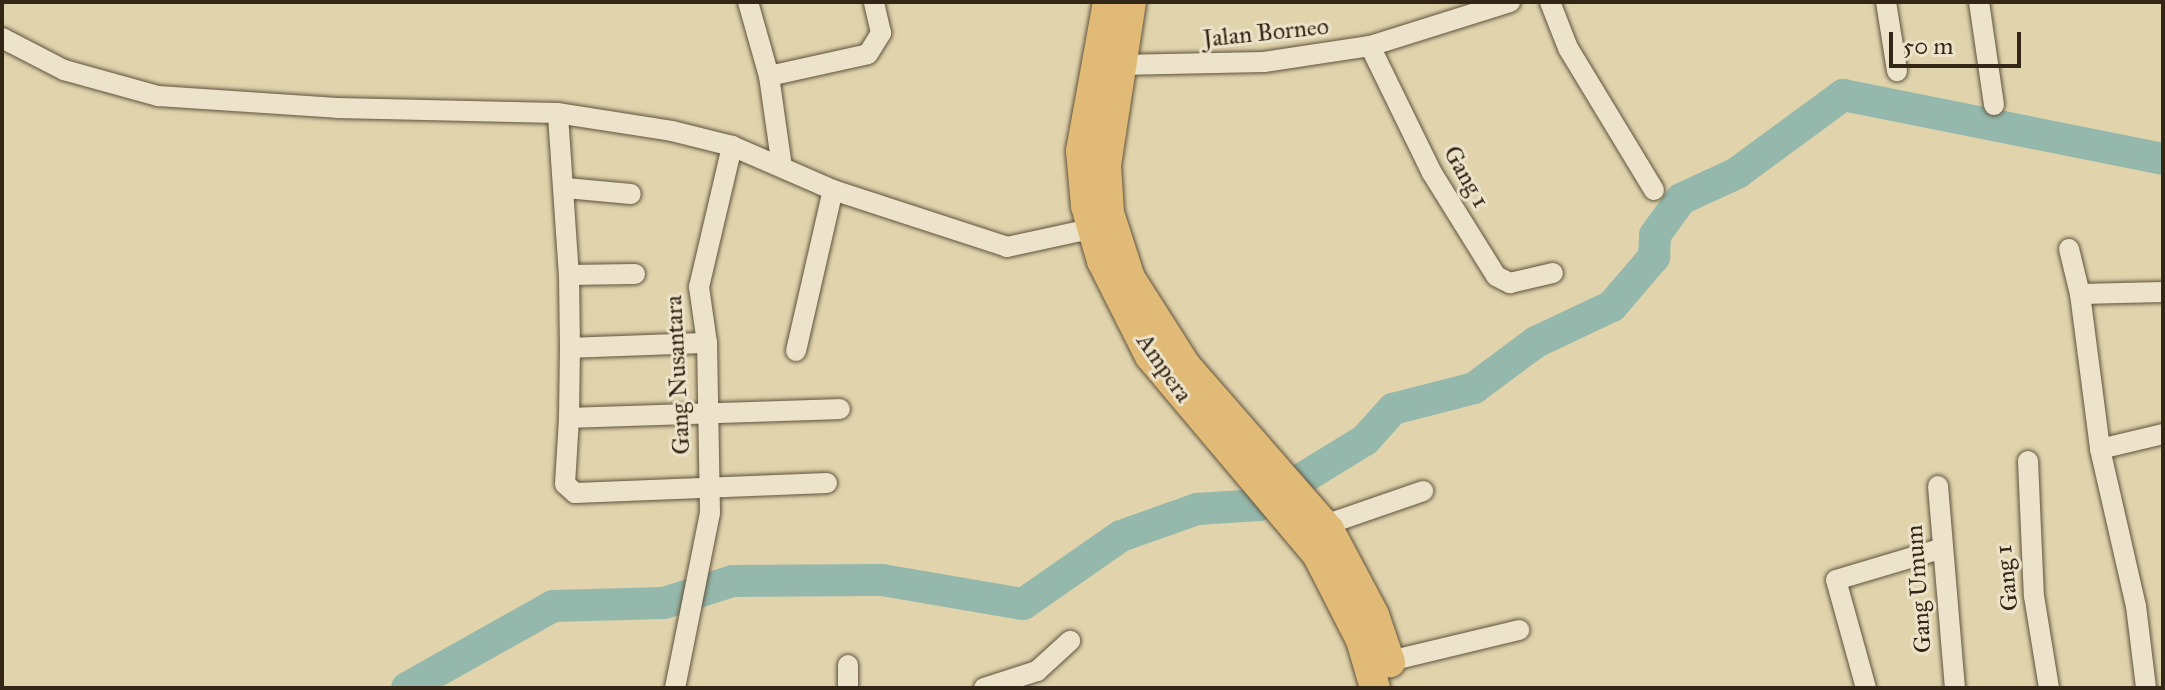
<!DOCTYPE html>
<html>
<head>
<meta charset="utf-8">
<style>
  body { margin:0 }
  #map { position:relative; width:2165px; height:690px; overflow:hidden; background:#e1d4ad; font-family:"IM FELL Great Primer",serif }
  div>[style] { position:absolute }
  .river>* { height:32px; margin:-16px; padding:0 16px; transform-origin:16px; border-radius:16px; background:#94b8ab }
  .roads { filter:drop-shadow(0 0 2px #5f523c) drop-shadow(0 0 2px #5f523c) }
  .street>* { height:20px; margin:-10px; padding:0 10px; transform-origin:10px; border-radius:10px; background:#ece3ca }
  .primary>* { height:30px; margin:-15px; padding:0 15px; transform-origin:15px; border-radius:15px; background:#e0ba76 }
  span { translate:-50% -50%; white-space:nowrap; text-align:center; line-height:1.15; -webkit-text-stroke:6px #ece3ca; paint-order:stroke }
  .street-label { font-size:24px; color:#342616 }
  .frame { position:absolute; inset:0; border:4px solid #342616; pointer-events:none }
  .scale { position:absolute; left:1889px; top:32px; width:132px; height:36px; box-sizing:border-box; border:4px solid #342616; border-top:0; padding-left:10px; font-size:24px; line-height:28px; white-space:nowrap; color:#342616; -webkit-text-stroke:6px #ece3ca; paint-order:stroke }
</style>
</head>
<body>
<div id="map">
  <div class="river">
    <div style="left:407px;top:688px;width:167px;rotate:-29.3deg"></div>
    <div style="left:553px;top:606px;width:111px;rotate:-1.5deg"></div>
    <div style="left:664px;top:603px;width:72px;rotate:-17.7deg"></div>
    <div style="left:733px;top:581px;width:149px;rotate:-0.4deg"></div>
    <div style="left:882px;top:580px;width:143px;rotate:9.7deg"></div>
    <div style="left:1023px;top:604px;width:119px;rotate:-34.8deg"></div>
    <div style="left:1121px;top:536px;width:81px;rotate:-19.6deg"></div>
    <div style="left:1197px;top:509px;width:62px;rotate:-3.7deg"></div>
    <div style="left:1259px;top:505px;width:124px;rotate:-31.5deg"></div>
    <div style="left:1365px;top:440px;width:42px;rotate:-47.9deg"></div>
    <div style="left:1393px;top:409px;width:84px;rotate:-14.5deg"></div>
    <div style="left:1474px;top:388px;width:77px;rotate:-36.6deg"></div>
    <div style="left:1536px;top:342px;width:84px;rotate:-25.3deg"></div>
    <div style="left:1612px;top:306px;width:65px;rotate:-49.4deg"></div>
    <div style="left:1654px;top:257px;width:22px;rotate:-87deg"></div>
    <div style="left:1655px;top:235px;width:44px;rotate:-54.2deg"></div>
    <div style="left:1681px;top:199px;width:62px;rotate:-24.9deg"></div>
    <div style="left:1737px;top:173px;width:132px;rotate:-36.3deg"></div>
    <div style="left:1843px;top:95px;width:326px;rotate:11.3deg"></div>
  </div>
  <div class="roads">
    <div class="street">
      <div style="left:748px;top:2px;width:77px;rotate:74.2deg"></div>
      <div style="left:769px;top:76px;width:92px;rotate:81.9deg"></div>
      <div style="left:1550px;top:2px;width:49px;rotate:68.6deg"></div>
      <div style="left:1568px;top:48px;width:166px;rotate:58.8deg"></div>
      <div style="left:1886px;top:2px;width:70px;rotate:80.9deg"></div>
      <div style="left:1979px;top:2px;width:104px;rotate:81.7deg"></div>
      <div style="left:2px;top:38px;width:70px;rotate:27.3deg"></div>
      <div style="left:64px;top:70px;width:98px;rotate:15.5deg"></div>
      <div style="left:158px;top:96px;width:179px;rotate:3.8deg"></div>
      <div style="left:337px;top:108px;width:220px;rotate:1.3deg"></div>
      <div style="left:557px;top:113px;width:116px;rotate:8.9deg"></div>
      <div style="left:672px;top:131px;width:62px;rotate:14deg"></div>
      <div style="left:732px;top:146px;width:110px;rotate:23.5deg"></div>
      <div style="left:833px;top:190px;width:183px;rotate:18.1deg"></div>
      <div style="left:1007px;top:247px;width:85px;rotate:-12.2deg"></div>
      <div style="left:1370px;top:46px;width:141px;rotate:64deg"></div>
      <div style="left:1432px;top:173px;width:121px;rotate:58.1deg"></div>
      <div style="left:1496px;top:276px;width:16px;rotate:27deg"></div>
      <div style="left:1510px;top:283px;width:44px;rotate:-13.1deg"></div>
      <div style="left:1118px;top:65px;width:146px;rotate:-1.2deg"></div>
      <div style="left:1264px;top:62px;width:107px;rotate:-8.6deg"></div>
      <div style="left:1370px;top:46px;width:147px;rotate:-17.4deg"></div>
      <div style="left:769px;top:76px;width:101px;rotate:-12.5deg"></div>
      <div style="left:868px;top:54px;width:25px;rotate:-58deg"></div>
      <div style="left:881px;top:33px;width:32px;rotate:-103deg"></div>
      <div style="left:558px;top:115px;width:160px;rotate:86.1deg"></div>
      <div style="left:566px;top:188px;width:65px;rotate:5.3deg"></div>
      <div style="left:2069px;top:249px;width:46px;rotate:76.3deg"></div>
      <div style="left:2080px;top:294px;width:156px;rotate:82.6deg"></div>
      <div style="left:2100px;top:449px;width:161px;rotate:77.1deg"></div>
      <div style="left:2136px;top:606px;width:83px;rotate:83deg"></div>
      <div style="left:2080px;top:294px;width:83px;rotate:-1.4deg"></div>
      <div style="left:570px;top:348px;width:73px;rotate:-90.8deg"></div>
      <div style="left:569px;top:275px;width:66px;rotate:-0.9deg"></div>
      <div style="left:796px;top:351px;width:165px;rotate:-77.1deg"></div>
      <div style="left:569px;top:418px;width:70px;rotate:-89.2deg"></div>
      <div style="left:570px;top:348px;width:137px;rotate:-2.1deg"></div>
      <div style="left:2100px;top:449px;width:65px;rotate:-13.4deg"></div>
      <div style="left:2028px;top:461px;width:135px;rotate:87.5deg"></div>
      <div style="left:2034px;top:596px;width:93px;rotate:80.7deg"></div>
      <div style="left:827px;top:483px;width:252px;rotate:177.7deg"></div>
      <div style="left:575px;top:493px;width:13px;rotate:-138deg"></div>
      <div style="left:565px;top:484px;width:66px;rotate:-86.5deg"></div>
      <div style="left:569px;top:418px;width:271px;rotate:-1.9deg"></div>
      <div style="left:1938px;top:486px;width:203px;rotate:85.2deg"></div>
      <div style="left:1325px;top:525px;width:104px;rotate:-19.1deg"></div>
      <div style="left:1390px;top:661px;width:133px;rotate:-13.5deg"></div>
      <div style="left:675px;top:688px;width:178px;rotate:-78.7deg"></div>
      <div style="left:710px;top:513px;width:170px;rotate:-91deg"></div>
      <div style="left:707px;top:343px;width:57px;rotate:-98.1deg"></div>
      <div style="left:699px;top:287px;width:145px;rotate:-76.8deg"></div>
      <div style="left:848px;top:688px;width:23px;rotate:-90deg"></div>
      <div style="left:984px;top:688px;width:56px;rotate:-17.8deg"></div>
      <div style="left:1037px;top:671px;width:45px;rotate:-42.3deg"></div>
      <div style="left:1866px;top:688px;width:112px;rotate:-105.5deg"></div>
      <div style="left:1836px;top:580px;width:109px;rotate:-16.6deg"></div>
    </div>
    <div class="primary">
      <div style="left:1108px;top:2px;width:151px;rotate:100.3deg"></div>
      <div style="left:1081px;top:151px;width:55px;rotate:84.8deg"></div>
      <div style="left:1086px;top:206px;width:57px;rotate:73.8deg"></div>
      <div style="left:1102px;top:261px;width:106px;rotate:63.2deg"></div>
      <div style="left:1150px;top:356px;width:259px;rotate:49.9deg"></div>
      <div style="left:1317px;top:554px;width:97px;rotate:62.9deg"></div>
      <div style="left:1361px;top:640px;width:50px;rotate:73.7deg"></div>
      <div style="left:1131px;top:2px;width:165px;rotate:98.7deg"></div>
      <div style="left:1106px;top:165px;width:48px;rotate:86.4deg"></div>
      <div style="left:1109px;top:213px;width:68px;rotate:72.1deg"></div>
      <div style="left:1130px;top:278px;width:104px;rotate:57.5deg"></div>
      <div style="left:1186px;top:366px;width:218px;rotate:48.9deg"></div>
      <div style="left:1329px;top:530px;width:96px;rotate:62.1deg"></div>
      <div style="left:1374px;top:615px;width:50px;rotate:71.2deg"></div>
    </div>
  </div>
  <div class="street-label">
    <span style="left:1266px;top:33px;rotate:-6deg">Jalan Borneo</span>
    <span style="left:1466px;top:177px;rotate:60deg">Gang 1</span>
    <span style="left:1164px;top:368px;rotate:55deg">Ampera</span>
    <span style="left:678px;top:375px;rotate:-93deg">Gang Nusantara</span>
    <span style="left:2007px;top:578px;rotate:-96deg">Gang 1</span>
    <span style="left:1919px;top:589px;rotate:-94deg">Gang Umum</span>
  </div>
  <div class="frame"></div>
  <div class="scale">50 m</div>
</div>
</body>
</html>
